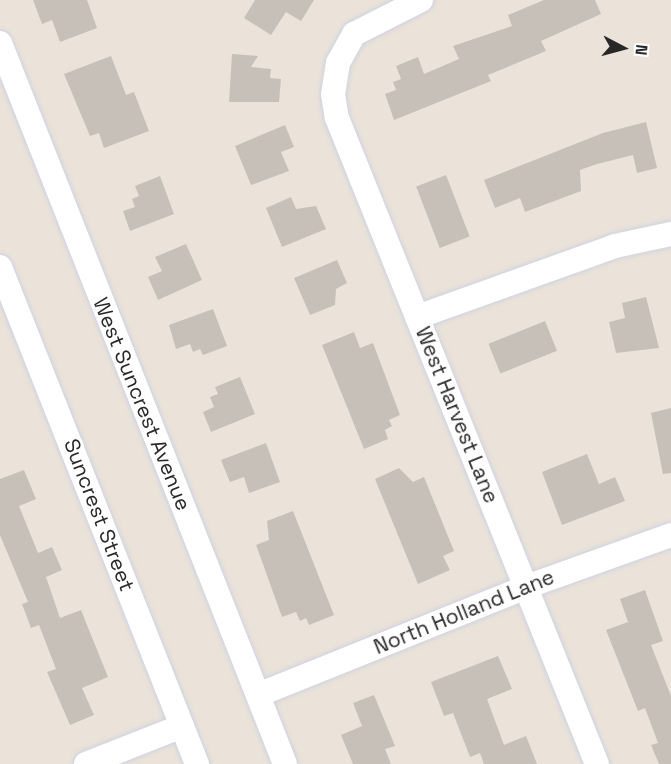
<!DOCTYPE html>
<html>
<head>
<meta charset="utf-8">
<style>
  body { margin:0 }
  #map { position:relative; width:671px; height:764px; overflow:hidden; background:#ebe3d9; font-family:"Space Grotesk",sans-serif }
  div>[style] { position:absolute }
  .building>* { inset:0; background:#c6c0b9; transform-origin:0 0 }
  .roads { filter:drop-shadow(0 0 2px #cfd2e1) drop-shadow(0 0 2px #cfd2e1) }
  .minor>* { height:24px; margin:-12px; padding:0 12px; transform-origin:12px; border-radius:12px; background:#fff }
  span { translate:-50% -50%; white-space:nowrap; text-align:center; line-height:1.15; -webkit-text-stroke:6px #fff; paint-order:stroke }
  .street-label { font-size:21px; color:#282828 }
  .north { position:absolute; left:593px; top:18px; width:60px; height:60px; -webkit-text-stroke:4px #fff; paint-order:stroke; rotate:96deg; font-size:16px; font-weight:700; line-height:24px; text-align:center; color:#282828 }
  .north::after { content:''; display:block; margin:auto; width:21px; height:27px; background:#282828; clip-path:polygon(50% 0,100% 100%,50% 72%,0 100%) }
</style>
</head>
<body>
<div id="map">
  <div class="building">
    <div style="clip-path:polygon(33px 0,87px 0,97px 28px,60px 42px,52px 20px,42px 24px)"></div>
    <div style="clip-path:polygon(255px 0,314px 0,301px 21px,286px 12px,271px 35px,244px 18px)"></div>
    <div style="clip-path:polygon(544px 0,595px 0,601px 14px,541px 41px,546px 51px,488px 75px,491px 81px,394px 120px,385px 94px,396px 90px,393px 82px,401px 79px,396px 66px,418px 57px,424px 74px,459px 59px,453px 46px,512px 26px,508px 15px)"></div>
    <div style="clip-path:polygon(232px 54px,258px 56px,251px 67px,271px 69px,270px 78px,281px 79px,279px 102px,229px 102px)"></div>
    <div style="clip-path:polygon(111px 56px,126px 95px,134px 92px,149px 131px,104px 148px,99px 133px,90px 136px,64px 74px)"></div>
    <div style="clip-path:polygon(646px 122px,657px 168px,637px 173px,633px 155px,597px 164px,580px 170px,581px 191px,525px 212px,520px 198px,495px 208px,484px 180px,603px 133px)"></div>
    <div style="clip-path:polygon(285px 125px,294px 147px,281px 152px,289px 171px,251px 185px,235px 146px)"></div>
    <div style="left:446px;top:175px;width:66px;height:32px;rotate:69deg"></div>
    <div style="clip-path:polygon(160px 176px,174px 214px,130px 231px,123px 211px,135px 207px,132px 199px,139px 196px,135px 186px)"></div>
    <div style="clip-path:polygon(291px 197px,296px 209px,316px 206px,326px 229px,282px 247px,266px 208px)"></div>
    <div style="clip-path:polygon(186px 244px,202px 280px,158px 300px,148px 277px,162px 271px,155px 257px)"></div>
    <div style="clip-path:polygon(337px 260px,347px 283px,336px 289px,335px 305px,310px 315px,294px 278px)"></div>
    <div style="clip-path:polygon(646px 297px,659px 348px,616px 353px,609px 322px,625px 318px,622px 303px)"></div>
    <div style="clip-path:polygon(213px 309px,227px 346px,203px 355px,200px 349px,193px 352px,190px 344px,176px 349px,169px 325px)"></div>
    <div style="left:545px;top:321px;width:32px;height:61px;rotate:68deg"></div>
    <div style="clip-path:polygon(354px 332px,360px 348px,373px 343px,400px 415px,389px 420px,392px 426px,385px 430px,388px 439px,364px 449px,322px 345px)"></div>
    <div style="clip-path:polygon(240px 377px,255px 414px,211px 432px,203px 412px,214px 407px,210px 397px,218px 394px,215px 387px)"></div>
    <div style="clip-path:polygon(671px 408px,671px 473px,663px 474px,651px 413px)"></div>
    <div style="clip-path:polygon(266px 443px,280px 482px,249px 493px,244px 477px,230px 482px,221px 460px)"></div>
    <div style="clip-path:polygon(587px 454px,599px 484px,615px 477px,625px 501px,562px 525px,542px 472px)"></div>
    <div style="clip-path:polygon(399px 468px,413px 482px,424px 477px,454px 551px,443px 556px,450px 570px,418px 584px,375px 479px)"></div>
    <div style="clip-path:polygon(24px 470px,36px 499px,19px 506px,38px 553px,52px 547px,62px 570px,46px 577px,60px 618px,81px 610px,108px 677px,82px 688px,94px 715px,70px 725px,47px 672px,56px 669px,39px 625px,31px 628px,22px 604px,28px 602px,0 535px,0 479px)"></div>
    <div style="clip-path:polygon(293px 511px,334px 615px,309px 625px,306px 618px,300px 621px,296px 612px,282px 617px,256px 545px,269px 540px,267px 521px)"></div>
    <div style="clip-path:polygon(645px 590px,663px 641px,651px 645px,671px 696px,671px 764px,659px 764px,651px 745px,658px 743px,645px 708px,638px 711px,606px 630px,628px 622px,620px 599px)"></div>
    <div style="clip-path:polygon(498px 656px,512px 689px,487px 699px,504px 745px,526px 736px,537px 764px,484px 764px,480px 753px,470px 757px,453px 713px,444px 716px,431px 682px)"></div>
    <div style="clip-path:polygon(374px 695px,395px 746px,385px 749px,391px 764px,353px 764px,341px 735px,362px 726px,353px 703px)"></div>
  </div>
  <div class="roads">
    <div class="minor">
      <div style="left:421px;top:0;width:75px;rotate:153.1deg"></div>
      <div style="left:354px;top:34px;width:33px;rotate:119deg"></div>
      <div style="left:338px;top:63px;width:31px;rotate:99deg"></div>
      <div style="left:333px;top:94px;width:24px;rotate:81deg"></div>
      <div style="left:337px;top:118px;width:696px;rotate:68.08deg"></div>
      <div style="left:0;top:43px;width:775px;rotate:68.43deg"></div>
      <div style="left:0;top:267px;width:535px;rotate:68.38deg"></div>
      <div style="left:417px;top:317px;width:210px;rotate:-19.7deg"></div>
      <div style="left:615px;top:246px;width:57px;rotate:-12.1deg"></div>
      <div style="left:258px;top:695px;width:289px;rotate:-21.9deg"></div>
      <div style="left:526px;top:587px;width:154px;rotate:-19.7deg"></div>
      <div style="left:86px;top:764px;width:103px;rotate:-21.6deg"></div>
    </div>
  </div>
  <div class="street-label">
    <span style="left:142px;top:404px;rotate:68deg">West Suncrest Avenue</span>
    <span style="left:457px;top:415px;rotate:68deg">West Harvest Lane</span>
    <span style="left:99px;top:515px;rotate:69deg">Suncrest Street</span>
    <span style="left:464px;top:612px;rotate:-22deg">North Holland Lane</span>
  </div>
  <div class="north">N</div>
</div>
</body>
</html>
